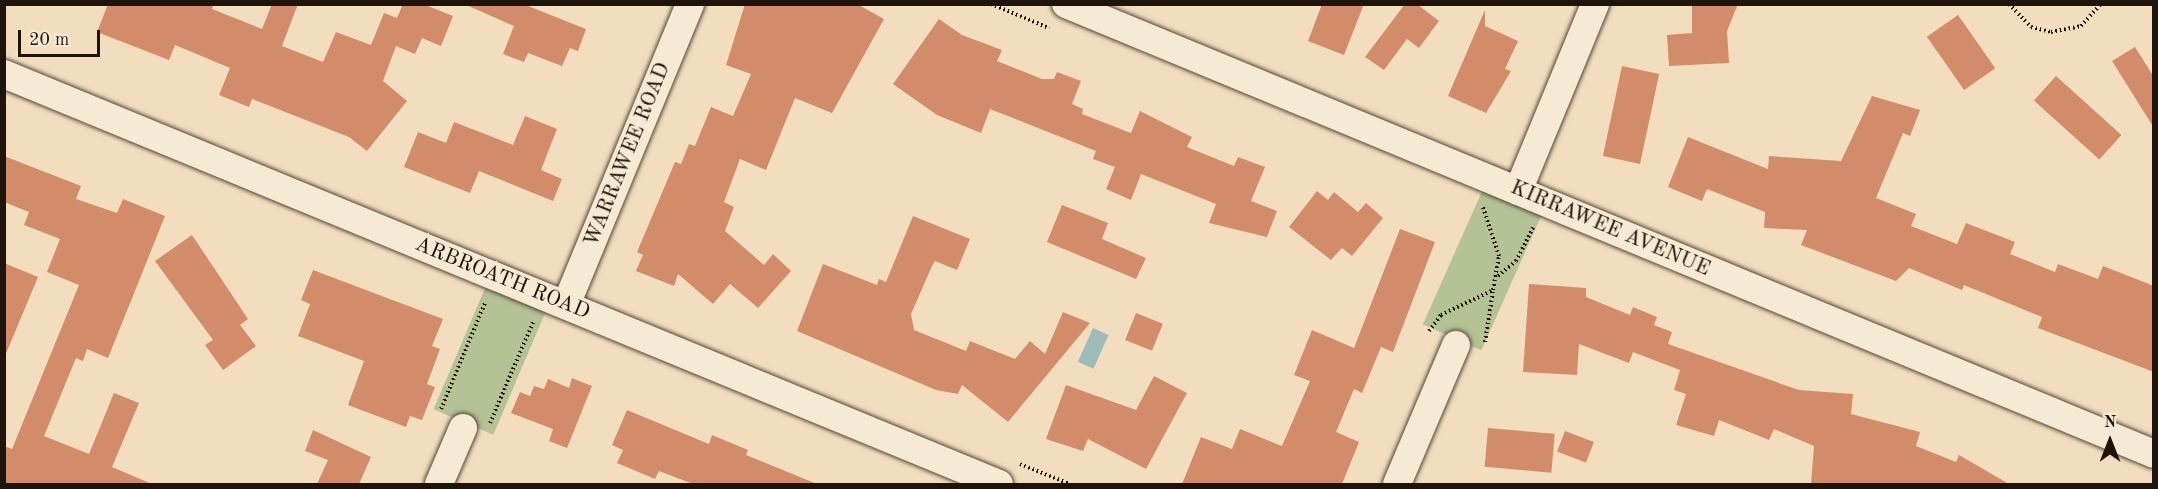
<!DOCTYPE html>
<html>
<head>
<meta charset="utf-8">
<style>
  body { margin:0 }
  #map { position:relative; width:2158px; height:489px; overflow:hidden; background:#f2debe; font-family:"Old Standard TT",serif }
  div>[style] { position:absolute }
  .green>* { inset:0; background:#b4c296; transform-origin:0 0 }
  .water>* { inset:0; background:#9dbbb9; transform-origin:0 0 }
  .building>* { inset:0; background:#d38c6a; transform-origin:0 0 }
  .path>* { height:4px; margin-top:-2px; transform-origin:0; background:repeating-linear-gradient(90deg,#1e140b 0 1.5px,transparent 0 4.5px) }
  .roads { filter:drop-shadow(0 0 2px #534638) drop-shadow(0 0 2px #534638) }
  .minor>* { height:28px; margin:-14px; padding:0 14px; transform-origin:14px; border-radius:14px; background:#f7ead5 }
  span { translate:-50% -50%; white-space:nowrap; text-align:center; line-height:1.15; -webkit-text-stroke:6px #f7ead5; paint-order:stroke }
  .street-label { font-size:21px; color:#1e140b }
  .frame { position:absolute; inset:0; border:6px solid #1e140b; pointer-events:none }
  .north { position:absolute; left:2080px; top:411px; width:60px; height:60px; -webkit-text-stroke:4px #f7ead5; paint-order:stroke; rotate:0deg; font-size:16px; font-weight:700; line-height:24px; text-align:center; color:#1e140b }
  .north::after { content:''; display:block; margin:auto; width:21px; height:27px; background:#1e140b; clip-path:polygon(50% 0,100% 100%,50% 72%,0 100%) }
  .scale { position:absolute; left:18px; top:30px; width:82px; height:27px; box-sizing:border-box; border:3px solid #1e140b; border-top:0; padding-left:8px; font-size:18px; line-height:21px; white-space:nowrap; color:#1e140b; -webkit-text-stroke:4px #f7ead5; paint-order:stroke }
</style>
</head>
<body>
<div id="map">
  <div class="green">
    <div style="left:1488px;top:178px;width:64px;height:160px;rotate:24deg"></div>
    <div style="left:491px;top:274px;width:65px;height:147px;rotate:23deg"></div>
  </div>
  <div class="water">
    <div style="left:1093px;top:328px;width:17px;height:37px;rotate:24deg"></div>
  </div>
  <div class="building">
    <div style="clip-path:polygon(108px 4px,214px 4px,212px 9px,262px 29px,272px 4px,298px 4px,282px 46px,323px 62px,336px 32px,371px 45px,384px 13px,397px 18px,403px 4px,423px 4px,453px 16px,441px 46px,422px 38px,415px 54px,396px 46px,383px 81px,407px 101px,367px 151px,349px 137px,252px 99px,249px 107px,219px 95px,230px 68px,175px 45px,169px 60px,97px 32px)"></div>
    <div style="clip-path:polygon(464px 4px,523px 4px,586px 29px,578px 51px,570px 48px,562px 66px,528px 53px,524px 62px,503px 54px,514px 26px)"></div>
    <div style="clip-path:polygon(745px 4px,857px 4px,884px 19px,832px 113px,795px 98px,766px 170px,740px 159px,724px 202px,734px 207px,725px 231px,764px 265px,773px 254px,791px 271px,758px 308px,730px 284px,713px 304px,678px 274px,674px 286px,636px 271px,643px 255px,637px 252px,675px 162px,681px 164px,689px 144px,695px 146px,711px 107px,733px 116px,751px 74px,726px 65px)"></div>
    <div style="clip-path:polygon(1322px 4px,1364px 4px,1344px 55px,1308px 41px)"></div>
    <div style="clip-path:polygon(1405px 4px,1417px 4px,1439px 21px,1419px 48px,1407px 39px,1384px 70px,1365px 57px)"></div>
    <div style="clip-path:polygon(1692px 4px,1738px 4px,1727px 31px,1729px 63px,1669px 66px,1667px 35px,1692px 33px)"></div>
    <div style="clip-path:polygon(1485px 10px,1485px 26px,1518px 41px,1505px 69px,1511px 71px,1486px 113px,1448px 96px)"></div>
    <div style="left:1958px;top:15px;width:65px;height:38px;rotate:55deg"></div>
    <div style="clip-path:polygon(939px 19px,962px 35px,1002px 50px,997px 61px,1042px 79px,1054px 79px,1057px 72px,1081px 81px,1072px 104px,1083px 109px,1082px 114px,1131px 133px,1140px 111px,1192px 137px,1187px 147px,1234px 166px,1238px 157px,1265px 167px,1251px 201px,1277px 211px,1267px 237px,1209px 223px,1216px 204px,1141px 174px,1131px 200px,1106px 189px,1115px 167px,1093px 159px,1096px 151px,990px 109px,981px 133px,937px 115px,893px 84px)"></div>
    <div style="clip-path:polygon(2135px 47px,2154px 77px,2154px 128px,2112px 61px)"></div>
    <div style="left:1622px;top:66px;width:38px;height:92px;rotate:12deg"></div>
    <div style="left:2056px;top:76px;width:88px;height:33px;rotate:42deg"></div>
    <div style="clip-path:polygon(1872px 96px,1920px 110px,1910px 136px,1903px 133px,1876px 198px,1916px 214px,1911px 226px,1957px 244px,1966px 223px,2015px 242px,2010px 254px,2055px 272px,2058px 264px,2098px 279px,2103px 266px,2154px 286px,2154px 372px,2038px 328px,2042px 317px,1964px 285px,1962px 290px,1909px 268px,1896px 281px,1801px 245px,1807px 230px,1764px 228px,1765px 212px,1707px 189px,1702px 201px,1668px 187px,1688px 137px,1768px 169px,1769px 156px,1841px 161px)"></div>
    <div style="clip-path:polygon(525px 116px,557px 129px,541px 170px,562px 179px,553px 201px,479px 171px,470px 193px,404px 167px,418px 132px,446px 143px,454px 122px,513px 145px)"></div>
    <div style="clip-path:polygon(4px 156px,81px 186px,76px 199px,117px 213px,123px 199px,165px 216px,108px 358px,87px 349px,83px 361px,76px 358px,44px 436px,89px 454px,114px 393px,139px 403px,112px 467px,152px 484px,4px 484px,4px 446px,12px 449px,79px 285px,47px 272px,60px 239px,24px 225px,29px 212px,4px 202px)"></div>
    <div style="clip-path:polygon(1317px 191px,1328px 200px,1334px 192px,1358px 212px,1366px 203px,1383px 218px,1352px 256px,1342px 248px,1331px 260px,1289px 227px)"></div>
    <div style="clip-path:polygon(1062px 205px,1108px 223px,1102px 239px,1146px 258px,1136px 279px,1047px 242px)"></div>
    <div style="clip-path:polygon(913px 216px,970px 239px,957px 270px,935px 261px,932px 266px,911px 314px,914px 330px,966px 351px,970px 341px,1015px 359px,1030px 341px,1045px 354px,1063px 312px,1090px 323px,1008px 422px,962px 385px,958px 394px,936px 390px,797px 331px,823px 264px,877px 285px,879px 279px,886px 282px)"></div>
    <div style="clip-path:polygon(1400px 229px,1435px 242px,1393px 352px,1381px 347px,1362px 393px,1354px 389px,1336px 432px,1359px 442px,1342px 484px,1182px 484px,1201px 437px,1232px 449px,1240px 429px,1282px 446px,1310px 381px,1294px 375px,1312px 330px,1354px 348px)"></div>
    <div style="clip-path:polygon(192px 235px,248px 319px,240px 325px,256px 346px,223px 370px,205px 345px,213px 340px,155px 261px)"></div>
    <div style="clip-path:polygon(4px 263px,38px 277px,5px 356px,4px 356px)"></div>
    <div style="clip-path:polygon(313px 270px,443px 319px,432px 346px,440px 349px,427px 384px,435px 387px,422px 420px,410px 416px,406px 427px,348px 405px,364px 361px,298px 336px,310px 304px,301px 300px)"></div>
    <div style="clip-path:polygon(1529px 284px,1586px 288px,1586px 297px,1630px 315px,1633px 307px,1657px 317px,1654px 325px,1672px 332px,1668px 344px,1799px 390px,1853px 394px,1851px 414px,1920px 432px,1916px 446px,1956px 462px,1959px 455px,2009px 484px,1811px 484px,1814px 446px,1774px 429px,1769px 440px,1719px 420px,1714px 436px,1676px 425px,1686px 394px,1674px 390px,1680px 370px,1633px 352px,1629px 363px,1579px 344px,1577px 375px,1523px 372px)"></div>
    <div style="left:1136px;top:313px;width:29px;height:29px;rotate:22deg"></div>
    <div style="clip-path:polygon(1154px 376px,1187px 393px,1146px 469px,1088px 439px,1083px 451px,1046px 439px,1066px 385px,1136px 410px)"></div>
    <div style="clip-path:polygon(572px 378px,592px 386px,567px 448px,549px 441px,553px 429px,511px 413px,520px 392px,530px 396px,534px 386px,544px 389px,548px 379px,569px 388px)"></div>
    <div style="clip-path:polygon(627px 410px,709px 444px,712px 435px,748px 450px,746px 455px,817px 484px,693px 484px,659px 471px,655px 479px,617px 463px,623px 450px,612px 445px)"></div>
    <div style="left:1488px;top:428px;width:67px;height:39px;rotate:5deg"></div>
    <div style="clip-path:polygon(313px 430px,371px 457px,359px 484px,317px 484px,328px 460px,305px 451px)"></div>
    <div style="left:1565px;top:431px;width:31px;height:22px;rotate:21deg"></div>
  </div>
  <div class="path">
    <div style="left:991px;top:4px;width:63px;rotate:22.5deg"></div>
    <div style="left:2009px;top:4px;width:32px;rotate:46deg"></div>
    <div style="left:2031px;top:27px;width:21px;rotate:14deg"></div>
    <div style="left:2051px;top:32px;width:31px;rotate:-11deg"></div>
    <div style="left:2081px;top:26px;width:30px;rotate:-48deg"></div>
    <div style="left:1498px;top:276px;width:23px;rotate:-40deg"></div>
    <div style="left:1516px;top:261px;width:38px;rotate:-63deg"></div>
    <div style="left:1429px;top:331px;width:20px;rotate:-53deg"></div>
    <div style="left:1441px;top:315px;width:58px;rotate:-25.7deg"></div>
    <div style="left:1493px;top:290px;width:35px;rotate:-80deg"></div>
    <div style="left:1499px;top:256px;width:52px;rotate:-108.1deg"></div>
    <div style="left:1485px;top:342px;width:52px;rotate:-81.1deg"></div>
    <div style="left:441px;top:409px;width:115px;rotate:-67.5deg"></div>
    <div style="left:490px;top:423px;width:110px;rotate:-66.9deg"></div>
    <div style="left:1020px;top:464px;width:54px;rotate:21.8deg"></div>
  </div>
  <div class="roads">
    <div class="minor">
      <div style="left:1066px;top:4px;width:1177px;rotate:22.47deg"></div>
      <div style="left:4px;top:74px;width:1076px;rotate:22.39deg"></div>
      <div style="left:1518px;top:191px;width:202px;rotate:-67.6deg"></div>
      <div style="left:566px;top:305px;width:326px;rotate:-67.6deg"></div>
      <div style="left:439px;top:484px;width:61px;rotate:-66.8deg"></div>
      <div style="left:1397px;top:484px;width:151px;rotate:-67deg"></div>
    </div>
  </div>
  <div class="street-label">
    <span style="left:628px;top:155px;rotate:-68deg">WARRAWEE ROAD</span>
    <span style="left:1610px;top:229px;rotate:23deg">KIRRAWEE AVENUE</span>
    <span style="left:502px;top:279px;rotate:22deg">ARBROATH ROAD</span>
  </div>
  <div class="frame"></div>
  <div class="north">N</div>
  <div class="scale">20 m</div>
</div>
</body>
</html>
